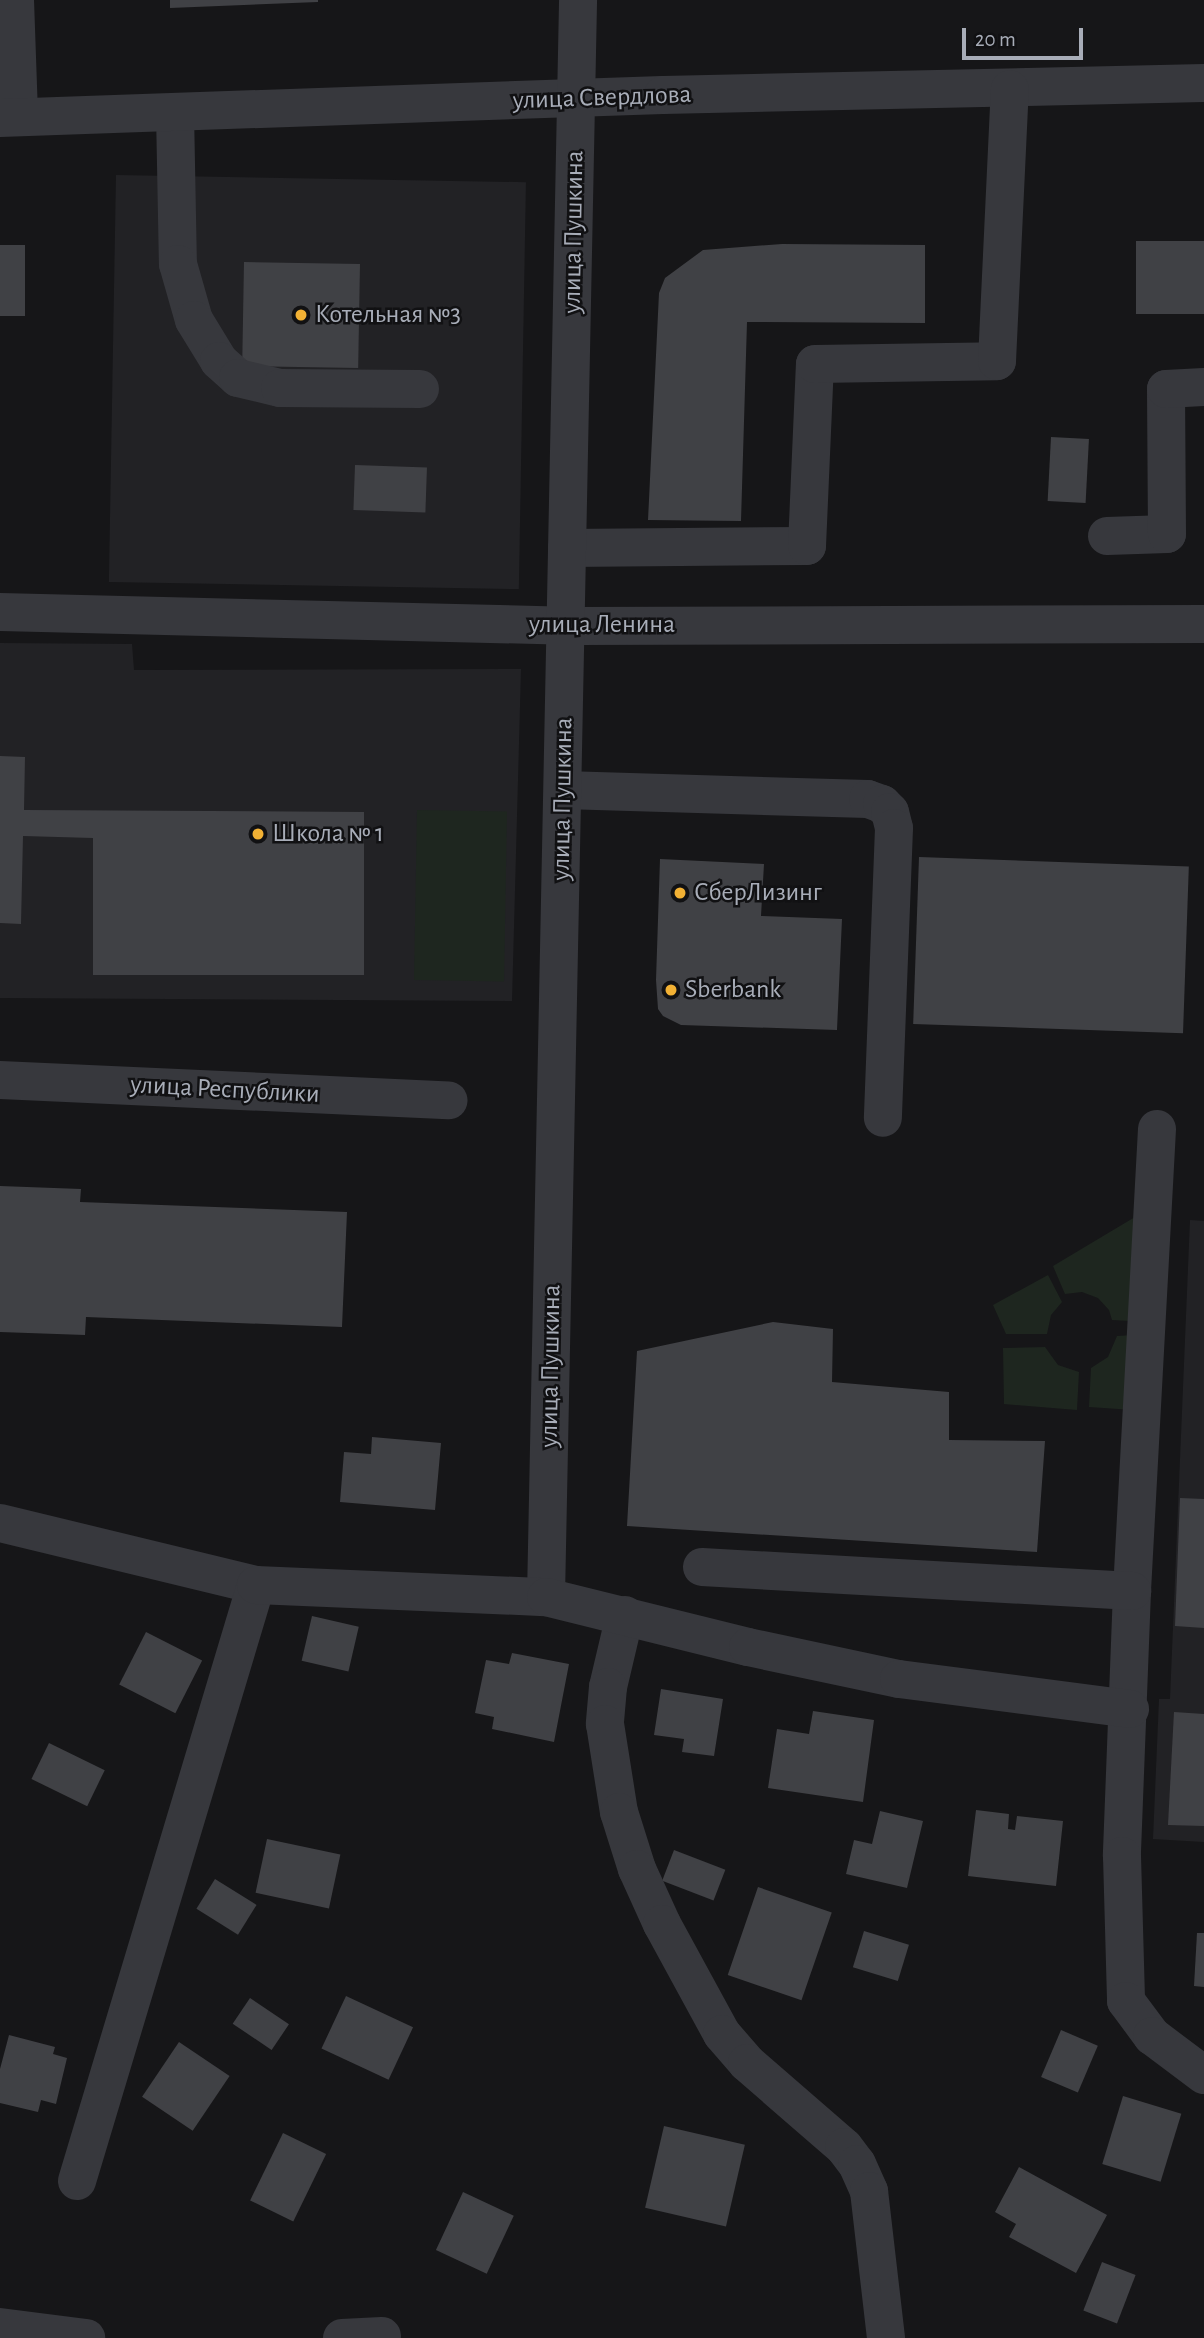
<!DOCTYPE html>
<html>
<head>
<meta charset="utf-8">
<style>
  body { margin:0 }
  #map { position:relative; width:1204px; height:2338px; overflow:hidden; background:#161618; font-family:"Alegreya Sans",sans-serif }
  div>[style] { position:absolute }
  .built>* { inset:0; background:#222225; transform-origin:0 0 }
  .green>* { inset:0; background:#1e261f; transform-origin:0 0 }
  .building>* { inset:0; background:#404145; transform-origin:0 0 }
  .minor>* { height:38px; margin:-19px; padding:0 19px; transform-origin:19px; border-radius:19px; background:#37383d }
  .dots>* { width:19px; height:19px; translate:-50% -50%; box-sizing:border-box; border:4px solid #111113; border-radius:50% }
  span { translate:-50% -50%; white-space:nowrap; text-align:center; line-height:1.15; -webkit-text-stroke:5px #111113; paint-order:stroke }
  .street-label { font-size:26px; color:#a8adb8 }
  .poi-label { font-size:26px; color:#a8adb8 }
  .left { translate:0 -50%; text-align:left }
  .scale { position:absolute; left:962px; top:28px; width:121px; height:32px; box-sizing:border-box; border:4px solid #a8adb8; border-top:0; padding-left:9px; font-size:21px; line-height:24px; white-space:nowrap; color:#a8adb8; -webkit-text-stroke:5px #111113; paint-order:stroke }
</style>
</head>
<body>
<div id="map">
  <div class="built">
    <div style="left:116px;top:175px;width:410px;height:407px;rotate:1deg"></div>
    <div style="clip-path:polygon(0 643px,132px 644px,134px 670px,521px 669px,512px 1001px,0 998px)"></div>
    <div style="clip-path:polygon(1190px 1220px,1204px 1221px,1204px 1842px,1153px 1839px,1159px 1699px,1170px 1699px)"></div>
  </div>
  <div class="green">
    <div style="left:417px;top:810px;width:90px;height:170px;rotate:1deg"></div>
    <div style="clip-path:polygon(1135px 1217px,1131px 1321px,1112px 1320px,1109px 1310px,1098px 1298px,1082px 1292px,1065px 1294px,1053px 1266px)"></div>
    <div style="clip-path:polygon(1048px 1275px,1062px 1302px,1051px 1315px,1047px 1334px,1006px 1334px,993px 1305px)"></div>
    <div style="clip-path:polygon(1134px 1335px,1133px 1410px,1089px 1407px,1091px 1368px,1108px 1357px,1117px 1336px)"></div>
    <div style="clip-path:polygon(1045px 1347px,1058px 1365px,1079px 1372px,1077px 1410px,1004px 1404px,1003px 1348px)"></div>
  </div>
  <div class="building">
    <div style="clip-path:polygon(170px 0,318px 0,318px 2px,170px 8px)"></div>
    <div style="left:1204px;top:241px;width:73px;height:68px;rotate:90deg"></div>
    <div style="clip-path:polygon(782px 244px,925px 245px,925px 323px,747px 322px,741px 521px,648px 520px,659px 293px,665px 278px,703px 250px)"></div>
    <div style="left:0;top:245px;width:25px;height:71px"></div>
    <div style="left:244px;top:262px;width:116px;height:104px;rotate:1deg"></div>
    <div style="left:1051px;top:437px;width:38px;height:64px;rotate:3deg"></div>
    <div style="left:355px;top:465px;width:72px;height:45px;rotate:2deg"></div>
    <div style="clip-path:polygon(0 756px,25px 757px,24px 810px,364px 812px,364px 975px,93px 975px,93px 838px,23px 836px,21px 924px,0 923px)"></div>
    <div style="left:919px;top:857px;width:270px;height:167px;rotate:2deg"></div>
    <div style="clip-path:polygon(660px 859px,764px 864px,761px 916px,842px 919px,837px 1030px,681px 1025px,663px 1016px,658px 1009px,656px 980px)"></div>
    <div style="clip-path:polygon(0 1186px,81px 1189px,80px 1202px,347px 1212px,342px 1327px,86px 1317px,85px 1335px,0 1332px)"></div>
    <div style="clip-path:polygon(773px 1322px,833px 1329px,832px 1382px,949px 1392px,949px 1440px,1045px 1441px,1037px 1552px,627px 1526px,637px 1351px)"></div>
    <div style="clip-path:polygon(372px 1437px,441px 1443px,435px 1510px,340px 1502px,344px 1452px,371px 1454px)"></div>
    <div style="clip-path:polygon(1180px 1498px,1204px 1499px,1204px 1628px,1175px 1626px)"></div>
    <div style="left:312px;top:1616px;width:48px;height:46px;rotate:13deg"></div>
    <div style="left:146px;top:1632px;width:63px;height:59px;rotate:27deg"></div>
    <div style="clip-path:polygon(512px 1653px,569px 1664px,554px 1742px,492px 1729px,494px 1717px,475px 1713px,486px 1660px,509px 1664px)"></div>
    <div style="clip-path:polygon(661px 1689px,723px 1699px,714px 1756px,682px 1752px,684px 1739px,654px 1735px)"></div>
    <div style="clip-path:polygon(813px 1711px,874px 1720px,863px 1802px,768px 1788px,777px 1729px,809px 1734px)"></div>
    <div style="clip-path:polygon(1174px 1712px,1204px 1714px,1204px 1826px,1168px 1825px)"></div>
    <div style="left:49px;top:1743px;width:62px;height:40px;rotate:26deg"></div>
    <div style="clip-path:polygon(976px 1810px,1009px 1814px,1008px 1829px,1015px 1830px,1017px 1816px,1063px 1821px,1056px 1886px,968px 1876px)"></div>
    <div style="clip-path:polygon(880px 1811px,923px 1821px,907px 1888px,846px 1874px,854px 1840px,872px 1844px)"></div>
    <div style="left:267px;top:1839px;width:75px;height:55px;rotate:12deg"></div>
    <div style="left:674px;top:1850px;width:55px;height:33px;rotate:21deg"></div>
    <div style="left:215px;top:1879px;width:49px;height:35px;rotate:32deg"></div>
    <div style="left:758px;top:1887px;width:78px;height:93px;rotate:19deg"></div>
    <div style="left:864px;top:1931px;width:47px;height:38px;rotate:17deg"></div>
    <div style="clip-path:polygon(1197px 1933px,1204px 1933px,1204px 1987px,1194px 1986px)"></div>
    <div style="left:346px;top:1996px;width:74px;height:58px;rotate:25deg"></div>
    <div style="left:250px;top:1998px;width:47px;height:31px;rotate:34deg"></div>
    <div style="left:1061px;top:2030px;width:40px;height:51px;rotate:23deg"></div>
    <div style="clip-path:polygon(9px 2035px,55px 2047px,53px 2054px,67px 2058px,56px 2104px,41px 2100px,38px 2112px,0 2103px,0 2069px)"></div>
    <div style="left:179px;top:2042px;width:61px;height:66px;rotate:34deg"></div>
    <div style="left:1123px;top:2096px;width:61px;height:71px;rotate:17deg"></div>
    <div style="left:664px;top:2126px;width:83px;height:84px;rotate:13deg"></div>
    <div style="left:283px;top:2133px;width:48px;height:75px;rotate:26deg"></div>
    <div style="clip-path:polygon(1019px 2167px,1107px 2215px,1076px 2273px,1009px 2237px,1016px 2224px,995px 2212px)"></div>
    <div style="left:463px;top:2192px;width:56px;height:64px;rotate:25deg"></div>
    <div style="left:1102px;top:2262px;width:36px;height:52px;rotate:21deg"></div>
  </div>
  <div class="minor">
    <div style="left:15px;top:0;width:117px;rotate:88deg"></div>
    <div style="left:175px;top:112px;width:152px;rotate:88.9deg"></div>
    <div style="left:178px;top:264px;width:58px;rotate:74.1deg"></div>
    <div style="left:194px;top:320px;width:48px;rotate:58.6deg"></div>
    <div style="left:219px;top:361px;width:25px;rotate:42deg"></div>
    <div style="left:238px;top:378px;width:43px;rotate:13.4deg"></div>
    <div style="left:280px;top:388px;width:140px;rotate:0.4deg"></div>
    <div style="left:0;top:118px;width:663px;rotate:-1.99deg"></div>
    <div style="left:663px;top:95px;width:541px;rotate:-1.27deg"></div>
    <div style="left:1107px;top:536px;width:60px;rotate:-1.9deg"></div>
    <div style="left:1167px;top:534px;width:145px;rotate:-90.4deg"></div>
    <div style="left:1166px;top:389px;width:38px;rotate:-3deg"></div>
    <div style="left:567px;top:548px;width:240px;rotate:-0.5deg"></div>
    <div style="left:807px;top:546px;width:182px;rotate:-87.5deg"></div>
    <div style="left:815px;top:364px;width:182px;rotate:-0.9deg"></div>
    <div style="left:997px;top:361px;width:272px;rotate:-87.3deg"></div>
    <div style="left:0;top:612px;width:576px;rotate:1.39deg"></div>
    <div style="left:576px;top:626px;width:628px;rotate:-0.18deg"></div>
    <div style="left:563px;top:790px;width:305px;rotate:1.7deg"></div>
    <div style="left:868px;top:799px;width:15px;rotate:20deg"></div>
    <div style="left:882px;top:804px;width:11px;rotate:45deg"></div>
    <div style="left:890px;top:812px;width:16px;rotate:76deg"></div>
    <div style="left:894px;top:828px;width:290px;rotate:92.2deg"></div>
    <div style="left:0;top:1080px;width:449px;rotate:2.6deg"></div>
    <div style="left:1157px;top:1129px;width:463px;rotate:93.1deg"></div>
    <div style="left:1132px;top:1591px;width:265px;rotate:92.2deg"></div>
    <div style="left:1122px;top:1856px;width:145px;rotate:88.4deg"></div>
    <div style="left:1126px;top:2001px;width:44px;rotate:53.4deg"></div>
    <div style="left:1152px;top:2036px;width:65px;rotate:36.9deg"></div>
    <div style="left:0;top:1523px;width:263px;rotate:13.6deg"></div>
    <div style="left:702px;top:1567px;width:431px;rotate:3.2deg"></div>
    <div style="left:546px;top:1597px;width:1597px;rotate:-88.85deg"></div>
    <div style="left:625px;top:1615px;width:74px;rotate:103.3deg"></div>
    <div style="left:608px;top:1687px;width:37px;rotate:95deg"></div>
    <div style="left:605px;top:1724px;width:89px;rotate:81deg"></div>
    <div style="left:619px;top:1812px;width:60px;rotate:72.5deg"></div>
    <div style="left:637px;top:1869px;width:60px;rotate:65.6deg"></div>
    <div style="left:662px;top:1924px;width:125px;rotate:61.4deg"></div>
    <div style="left:722px;top:2034px;width:38px;rotate:49deg"></div>
    <div style="left:747px;top:2063px;width:128px;rotate:40.9deg"></div>
    <div style="left:844px;top:2147px;width:21px;rotate:53deg"></div>
    <div style="left:857px;top:2164px;width:30px;rotate:66deg"></div>
    <div style="left:869px;top:2191px;width:148px;rotate:83.4deg"></div>
    <div style="left:77px;top:2181px;width:622px;rotate:-73.28deg"></div>
    <div style="left:256px;top:1585px;width:290px;rotate:2.4deg"></div>
    <div style="left:546px;top:1597px;width:208px;rotate:13.9deg"></div>
    <div style="left:748px;top:1647px;width:154px;rotate:12deg"></div>
    <div style="left:899px;top:1679px;width:233px;rotate:7.4deg"></div>
    <div style="left:0;top:2327px;width:87px;rotate:7.3deg"></div>
    <div style="left:342px;top:2338px;width:40px;rotate:-2.9deg"></div>
  </div>
  <div class="dots">
    <div style="left:301px;top:315px;background:#f2b134"></div>
    <div style="left:258px;top:834px;background:#f2b134"></div>
    <div style="left:680px;top:893px;background:#f2b134"></div>
    <div style="left:671px;top:990px;background:#f2b134"></div>
  </div>
  <div class="street-label">
    <span style="left:602px;top:98px;rotate:-2deg">улица Свердлова</span>
    <span style="left:574px;top:232px;rotate:-89deg">улица Пушкина</span>
    <span style="left:602px;top:625px">улица Ленина</span>
    <span style="left:563px;top:799px;rotate:-89deg">улица Пушкина</span>
    <span style="left:225px;top:1090px;rotate:3deg">улица Республики</span>
    <span style="left:551px;top:1366px;rotate:-89deg">улица Пушкина</span>
  </div>
  <div class="poi-label">
    <span class="left" style="left:315px;top:315px">Котельная №3</span>
    <span class="left" style="left:272px;top:834px">Школа № 1</span>
    <span class="left" style="left:694px;top:893px">СберЛизинг</span>
    <span class="left" style="left:685px;top:990px">Sberbank</span>
  </div>
  <div class="scale">20 m</div>
</div>
</body>
</html>
